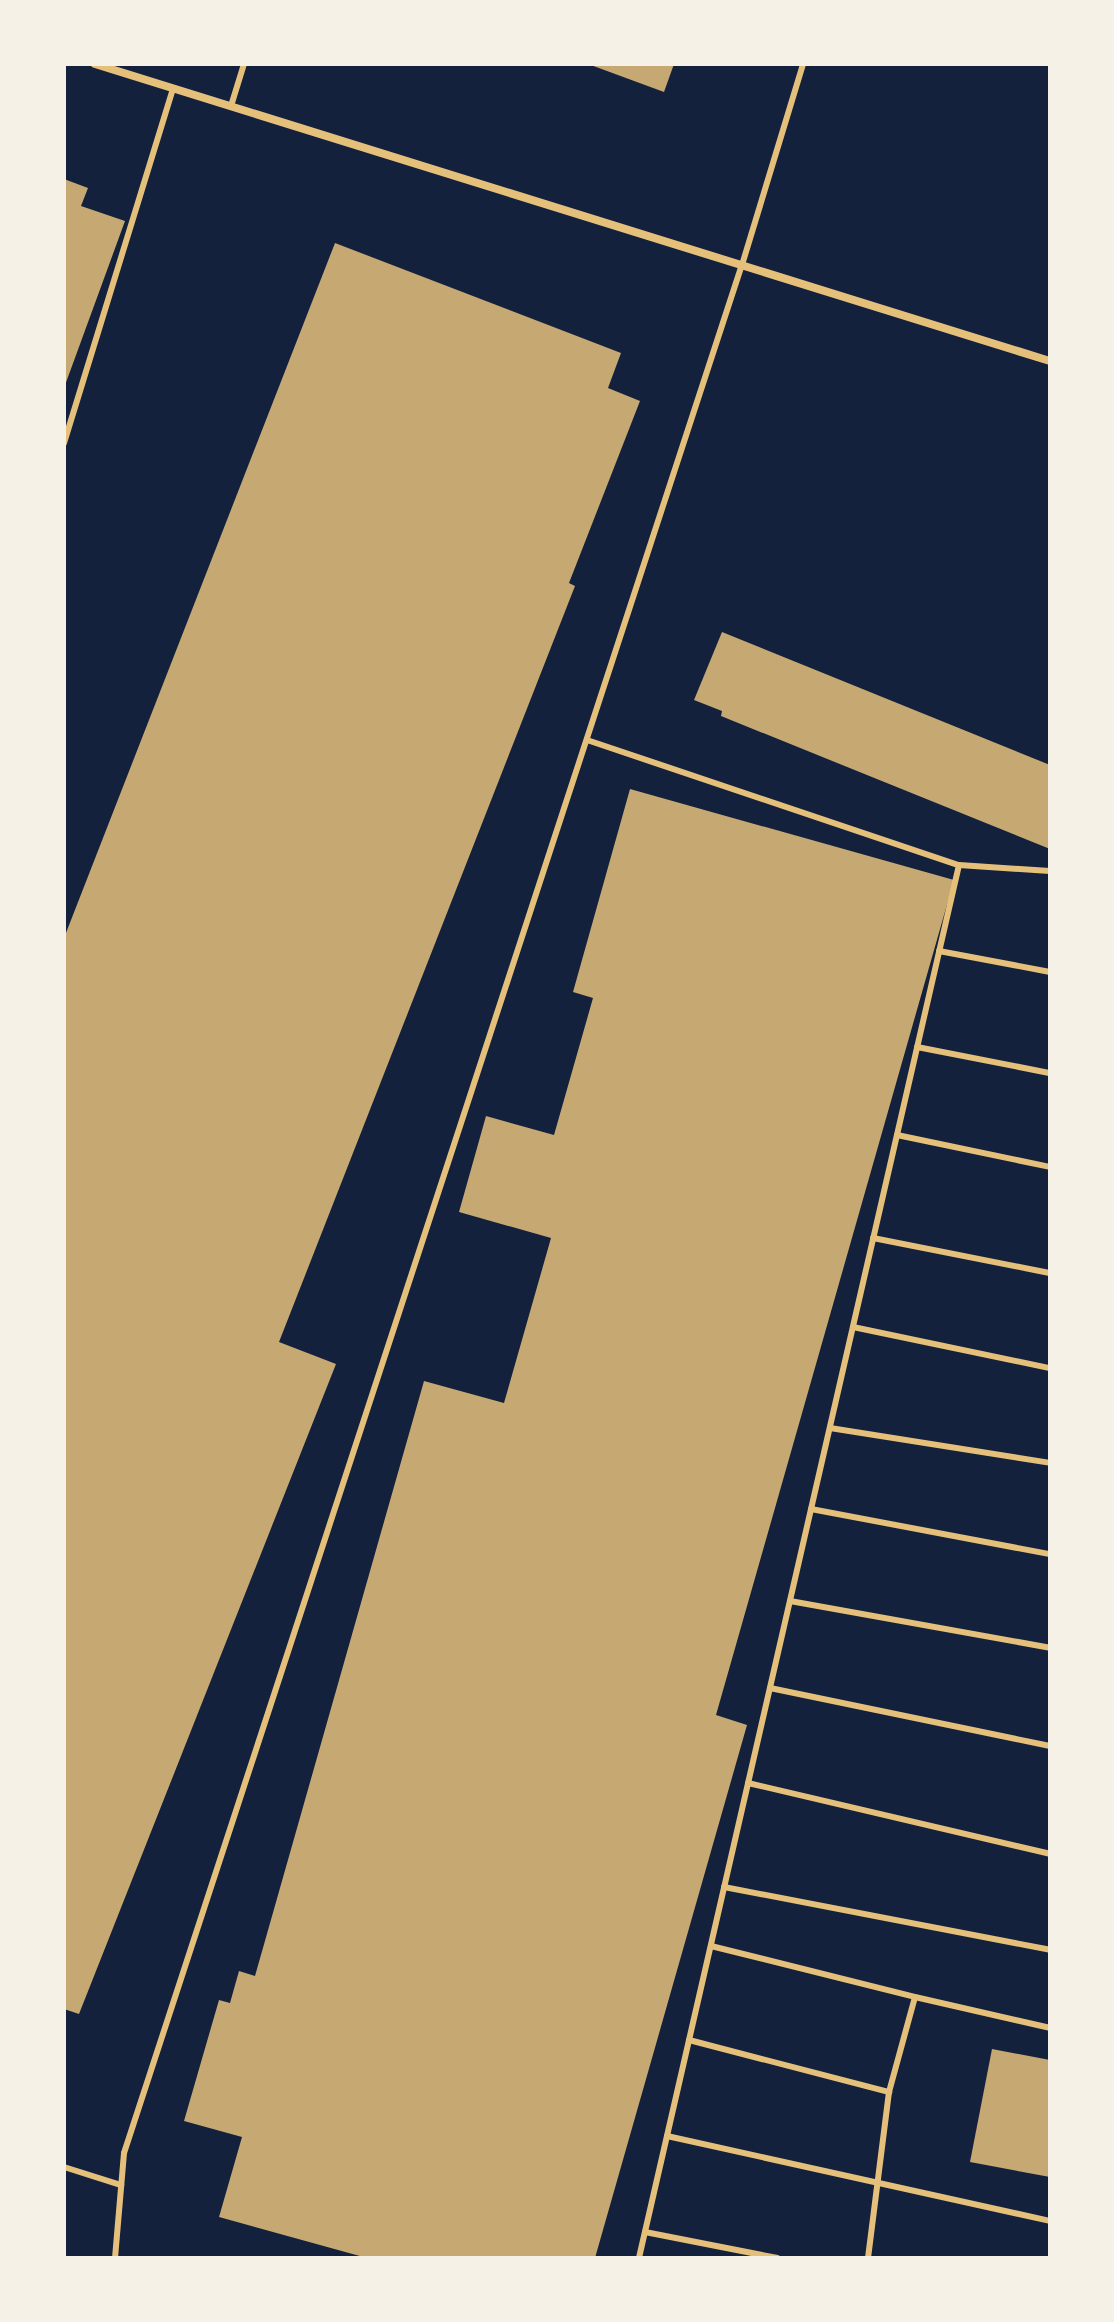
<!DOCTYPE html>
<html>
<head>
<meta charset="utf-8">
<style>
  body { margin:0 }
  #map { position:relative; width:1114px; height:2322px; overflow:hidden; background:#14213d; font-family:"Golos Text",sans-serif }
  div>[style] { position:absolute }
  .building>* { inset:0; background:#c6a872 }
  .service>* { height:6px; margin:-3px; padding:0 3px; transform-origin:3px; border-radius:3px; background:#e5c07b }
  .minor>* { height:8px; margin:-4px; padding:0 4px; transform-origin:4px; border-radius:4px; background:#e5c07b }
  span { translate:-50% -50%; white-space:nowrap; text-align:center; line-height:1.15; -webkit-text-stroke:8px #f6f1e7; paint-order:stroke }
  .frame { position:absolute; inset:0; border:66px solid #f6f1e7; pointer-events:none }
</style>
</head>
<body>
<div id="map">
  <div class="building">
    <div style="clip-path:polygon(588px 64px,674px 64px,664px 92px)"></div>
    <div style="clip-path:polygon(64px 179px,88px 188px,81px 206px,125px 221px,64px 388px)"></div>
    <div style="clip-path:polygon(335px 243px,621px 353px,608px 388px,640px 401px,569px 583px,575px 586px,279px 1342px,336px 1364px,79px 2014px,64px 2009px,64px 938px)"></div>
    <div style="clip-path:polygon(722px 632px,1050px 765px,1050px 849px,721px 716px,722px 711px,694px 700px)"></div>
    <div style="clip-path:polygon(630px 789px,954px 880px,716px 1715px,747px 1725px,595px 2258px,367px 2258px,219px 2217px,242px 2137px,184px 2121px,219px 2000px,230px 2003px,239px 1971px,255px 1976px,424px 1381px,504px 1403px,551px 1238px,459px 1212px,486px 1116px,554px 1135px,593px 998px,573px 992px)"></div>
    <div style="clip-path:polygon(992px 2049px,1050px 2060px,1050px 2177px,970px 2162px)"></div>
  </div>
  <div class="service">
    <div style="left:231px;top:106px;width:44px;rotate:-72.8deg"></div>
    <div style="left:64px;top:443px;width:371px;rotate:-72.9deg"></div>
    <div style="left:587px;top:740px;width:392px;rotate:18.6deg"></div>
    <div style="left:959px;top:865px;width:1429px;rotate:102.94deg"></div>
    <div style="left:959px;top:865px;width:91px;rotate:3.8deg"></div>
    <div style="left:939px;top:951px;width:113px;rotate:10.7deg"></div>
    <div style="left:917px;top:1047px;width:136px;rotate:11.1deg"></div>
    <div style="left:897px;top:1135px;width:156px;rotate:11.8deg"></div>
    <div style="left:873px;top:1238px;width:180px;rotate:11.2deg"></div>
    <div style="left:853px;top:1327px;width:201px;rotate:11.8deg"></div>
    <div style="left:830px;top:1428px;width:223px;rotate:9deg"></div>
    <div style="left:811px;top:1509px;width:243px;rotate:10.7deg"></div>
    <div style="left:790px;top:1601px;width:264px;rotate:10.2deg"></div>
    <div style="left:770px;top:1688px;width:286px;rotate:11.7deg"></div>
    <div style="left:748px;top:1783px;width:310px;rotate:13.2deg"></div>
    <div style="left:724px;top:1887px;width:332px;rotate:10.9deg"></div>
    <div style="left:711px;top:1946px;width:210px;rotate:14deg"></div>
    <div style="left:689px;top:2040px;width:207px;rotate:14.6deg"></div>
    <div style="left:667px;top:2136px;width:392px;rotate:12.5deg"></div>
    <div style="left:64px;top:2167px;width:60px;rotate:17.5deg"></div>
    <div style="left:645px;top:2232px;width:135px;rotate:11.1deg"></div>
    <div style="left:115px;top:2258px;width:105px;rotate:-85.1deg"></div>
    <div style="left:124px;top:2153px;width:1987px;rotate:-71.88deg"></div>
    <div style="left:742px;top:265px;width:210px;rotate:-73.1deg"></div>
    <div style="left:868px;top:2258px;width:167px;rotate:-82.8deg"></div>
    <div style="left:889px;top:2092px;width:98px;rotate:-74.7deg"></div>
    <div style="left:915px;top:1997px;width:139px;rotate:12.9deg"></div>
  </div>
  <div class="minor">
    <div style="left:95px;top:64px;width:1000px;rotate:17.28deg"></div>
  </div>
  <div class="frame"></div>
</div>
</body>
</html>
